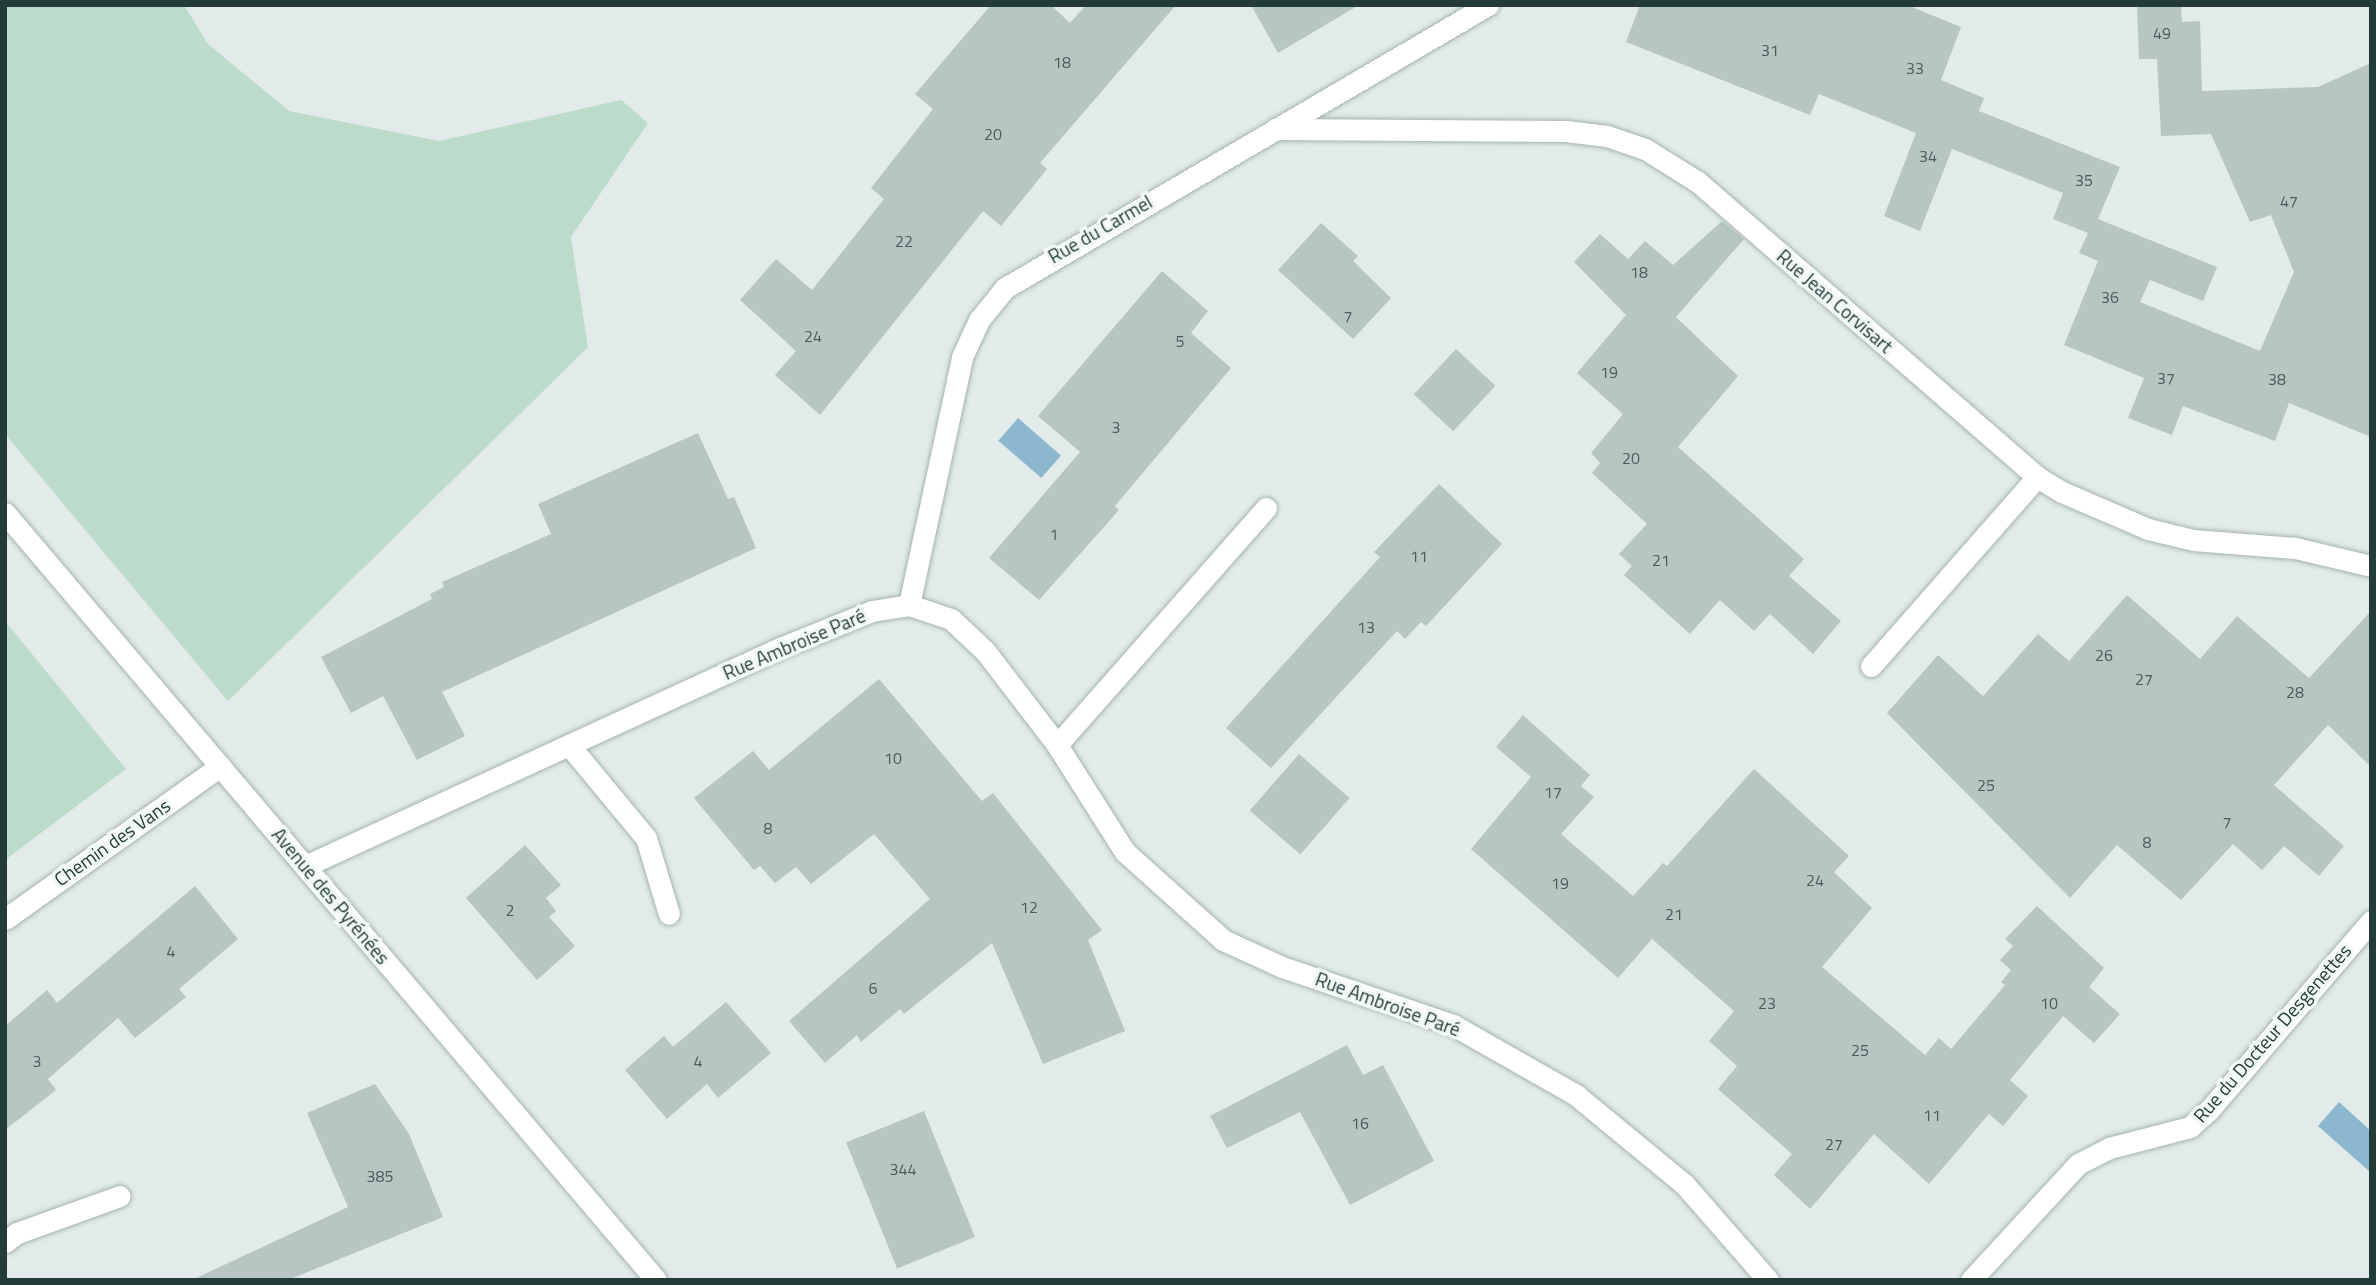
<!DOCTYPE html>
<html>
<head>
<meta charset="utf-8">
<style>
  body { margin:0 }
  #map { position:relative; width:2376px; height:1285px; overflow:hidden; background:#e2ebe9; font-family:"Titillium Web",sans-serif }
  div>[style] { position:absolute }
  .green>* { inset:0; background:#bcdbca }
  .water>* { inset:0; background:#8cb7ce; transform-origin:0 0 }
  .building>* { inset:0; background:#b7c6c2; transform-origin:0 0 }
  .roads { filter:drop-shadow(0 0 2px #a5b3b1) drop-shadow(0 0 2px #a5b3b1) }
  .minor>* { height:21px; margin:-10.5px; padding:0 10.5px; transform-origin:10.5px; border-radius:10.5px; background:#fff }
  .secondary>* { height:21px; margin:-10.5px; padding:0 10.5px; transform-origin:10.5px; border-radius:10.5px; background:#fff }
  span { translate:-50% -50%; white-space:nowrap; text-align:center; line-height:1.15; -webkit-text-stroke:7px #f2f8f6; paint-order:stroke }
  .number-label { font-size:16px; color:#485e5b }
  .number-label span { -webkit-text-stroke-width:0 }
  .street-label { font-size:19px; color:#233b39 }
  .frame { position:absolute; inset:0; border:7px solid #233b39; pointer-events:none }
</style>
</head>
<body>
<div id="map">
  <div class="green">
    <div style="clip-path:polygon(5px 5px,184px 5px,208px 44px,289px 111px,439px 141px,621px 100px,648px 123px,571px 237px,588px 347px,228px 701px,5px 434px)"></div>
    <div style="clip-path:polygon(5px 621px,126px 769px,5px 860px)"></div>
  </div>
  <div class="water">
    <div style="left:1018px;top:418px;width:57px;height:30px;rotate:41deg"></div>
    <div style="clip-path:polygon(2339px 1102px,2371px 1131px,2369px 1171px,2318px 1126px)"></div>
  </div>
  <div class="building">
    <div style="clip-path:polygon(991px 5px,1051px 5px,1070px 23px,1086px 5px,1176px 5px,1040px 163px,1047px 169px,1001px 226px,983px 211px,820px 415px,775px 375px,796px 351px,740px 300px,776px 259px,812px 290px,884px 199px,871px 188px,933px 109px,915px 94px)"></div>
    <div style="clip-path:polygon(1251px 5px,1359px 5px,1278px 53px)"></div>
    <div style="clip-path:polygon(1640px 5px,1907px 5px,1961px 27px,1941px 80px,1984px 98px,1979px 111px,2120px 167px,2098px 219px,2217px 267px,2203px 301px,2150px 280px,2140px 302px,2260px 351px,2294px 272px,2271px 215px,2250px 222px,2211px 134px,2161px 136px,2157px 59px,2139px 59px,2137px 5px,2181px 5px,2182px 22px,2200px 21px,2202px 91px,2318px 87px,2371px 63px,2371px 437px,2289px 403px,2275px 441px,2183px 406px,2172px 435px,2128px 418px,2144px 378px,2064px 345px,2098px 261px,2079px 253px,2088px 233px,2053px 219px,2063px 193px,1952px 149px,1920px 231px,1884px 216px,1916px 133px,1819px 94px,1810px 115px,1626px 42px)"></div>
    <div style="clip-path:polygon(1722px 221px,1744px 239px,1676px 317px,1738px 376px,1678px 447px,1804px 559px,1789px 576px,1841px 621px,1813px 654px,1770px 614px,1754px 631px,1720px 600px,1690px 634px,1624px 575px,1632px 566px,1619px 554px,1647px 524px,1592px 473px,1600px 463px,1591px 453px,1623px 414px,1577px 373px,1626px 315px,1574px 262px,1600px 234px,1628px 259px,1645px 241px,1673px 265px)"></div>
    <div style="clip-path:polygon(1321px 223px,1358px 256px,1353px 261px,1391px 298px,1353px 339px,1278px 270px)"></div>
    <div style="clip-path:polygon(1162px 271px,1208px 311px,1191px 333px,1231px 368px,1115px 506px,1119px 510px,1039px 600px,989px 558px,1080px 452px,1038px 416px)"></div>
    <div style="left:1456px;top:349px;width:54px;height:62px;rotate:43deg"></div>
    <div style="clip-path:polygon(698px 433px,728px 499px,734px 497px,756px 548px,442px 692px,465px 736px,417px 760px,383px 696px,351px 713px,321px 657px,432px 599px,430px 594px,444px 587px,442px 582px,551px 534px,538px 504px)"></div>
    <div style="clip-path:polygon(1439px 484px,1502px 544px,1426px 626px,1421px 622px,1405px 639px,1397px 631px,1271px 768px,1226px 728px,1380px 557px,1374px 552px)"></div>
    <div style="clip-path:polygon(2127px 595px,2200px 659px,2237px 616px,2309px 678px,2371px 611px,2371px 767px,2328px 725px,2274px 785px,2344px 846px,2319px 876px,2284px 846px,2262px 870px,2233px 844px,2181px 900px,2117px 845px,2070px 898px,1887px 713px,1938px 655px,1983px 696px,2038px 634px,2069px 661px)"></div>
    <div style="clip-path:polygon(879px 679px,982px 801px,993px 793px,1102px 930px,1088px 940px,1125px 1031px,1043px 1064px,992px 943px,904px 1014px,900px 1009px,861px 1042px,857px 1035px,825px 1063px,789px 1021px,930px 899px,874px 834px,811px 884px,796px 867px,775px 883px,760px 866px,754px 870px,694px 798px,753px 751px,769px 770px)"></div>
    <div style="clip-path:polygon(1523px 715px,1590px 775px,1581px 786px,1594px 797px,1561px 834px,1633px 896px,1663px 863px,1667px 866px,1754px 769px,1849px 856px,1834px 872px,1872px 908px,1822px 967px,1925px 1055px,1939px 1038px,1951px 1049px,2005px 985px,2001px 982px,2011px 970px,2000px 960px,2013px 946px,2005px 939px,2037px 906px,2104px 968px,2089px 987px,2120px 1014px,2094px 1043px,2063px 1016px,2010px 1080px,2028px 1096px,2003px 1126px,1989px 1114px,1929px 1184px,1874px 1134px,1810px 1209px,1774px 1175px,1792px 1154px,1718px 1089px,1737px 1066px,1709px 1041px,1734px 1011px,1652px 939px,1618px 978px,1471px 849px,1531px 777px,1496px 747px)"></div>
    <div style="left:1299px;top:754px;width:67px;height:75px;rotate:41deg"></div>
    <div style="clip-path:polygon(525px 845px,561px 885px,546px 898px,556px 911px,549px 917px,575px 946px,537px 980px,466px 898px)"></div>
    <div style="clip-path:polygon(195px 886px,238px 939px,179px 989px,186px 997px,135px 1038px,118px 1018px,48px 1079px,56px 1090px,5px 1130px,5px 1026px,47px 990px,57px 1003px)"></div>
    <div style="clip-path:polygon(726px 1002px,771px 1053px,718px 1098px,707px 1084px,667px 1119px,625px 1070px,664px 1036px,673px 1047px)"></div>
    <div style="clip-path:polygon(1347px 1045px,1363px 1075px,1383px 1065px,1434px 1161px,1350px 1205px,1300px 1112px,1227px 1148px,1210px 1116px)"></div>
    <div style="clip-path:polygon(375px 1084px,409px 1134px,443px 1217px,288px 1280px,192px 1280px,348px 1207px,307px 1113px)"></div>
    <div style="left:924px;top:1111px;width:136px;height:84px;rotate:68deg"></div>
  </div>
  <div class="roads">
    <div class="minor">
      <div style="left:1275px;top:129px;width:291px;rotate:0.4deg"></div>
      <div style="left:1566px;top:131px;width:41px;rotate:7deg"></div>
      <div style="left:1607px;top:136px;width:40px;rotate:18.9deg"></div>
      <div style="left:1645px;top:149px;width:62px;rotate:31.9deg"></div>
      <div style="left:1698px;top:182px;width:449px;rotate:41deg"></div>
      <div style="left:2037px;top:477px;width:29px;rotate:31deg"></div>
      <div style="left:2062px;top:492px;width:94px;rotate:23.3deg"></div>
      <div style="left:2148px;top:529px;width:46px;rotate:13.7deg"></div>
      <div style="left:2193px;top:540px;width:102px;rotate:4.5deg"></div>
      <div style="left:2295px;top:548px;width:78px;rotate:13.3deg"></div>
      <div style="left:909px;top:605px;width:254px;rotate:-77.9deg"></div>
      <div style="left:962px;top:357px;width:41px;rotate:-65.3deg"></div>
      <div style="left:979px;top:320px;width:41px;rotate:-50.9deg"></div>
      <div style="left:1005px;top:288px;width:560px;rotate:-30.37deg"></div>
      <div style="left:1871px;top:666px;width:252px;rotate:-48.7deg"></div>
      <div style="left:569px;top:745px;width:121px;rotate:50.4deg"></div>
      <div style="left:646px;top:838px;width:79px;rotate:73.2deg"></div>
      <div style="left:1057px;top:745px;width:316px;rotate:-48.6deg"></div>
      <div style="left:305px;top:866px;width:523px;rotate:-24.65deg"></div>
      <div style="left:780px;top:648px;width:99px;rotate:-21.9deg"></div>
      <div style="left:872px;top:611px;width:37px;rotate:-9deg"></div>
      <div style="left:909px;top:605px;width:44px;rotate:18.4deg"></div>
      <div style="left:951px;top:619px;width:47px;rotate:43.3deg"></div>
      <div style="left:985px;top:651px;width:118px;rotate:52.5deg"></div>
      <div style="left:1057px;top:745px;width:127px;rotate:57.6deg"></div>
      <div style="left:1125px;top:852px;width:132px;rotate:41.9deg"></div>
      <div style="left:1223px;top:940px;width:65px;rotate:24.6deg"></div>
      <div style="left:1282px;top:967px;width:181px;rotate:18.7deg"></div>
      <div style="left:1453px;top:1025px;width:142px;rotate:29.6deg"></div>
      <div style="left:1576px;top:1095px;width:141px;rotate:39.5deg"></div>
      <div style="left:1685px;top:1185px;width:126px;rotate:48.9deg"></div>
      <div style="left:5px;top:919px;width:264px;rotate:-35.4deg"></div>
      <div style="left:5px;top:1242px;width:15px;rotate:-37deg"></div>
      <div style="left:17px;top:1233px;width:109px;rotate:-19.8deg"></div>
      <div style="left:1971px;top:1280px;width:158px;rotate:-47.3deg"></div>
      <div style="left:2078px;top:1164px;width:35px;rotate:-27deg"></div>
      <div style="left:2109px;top:1148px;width:84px;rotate:-14.5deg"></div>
      <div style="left:2190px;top:1127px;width:25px;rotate:-42deg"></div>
      <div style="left:2209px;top:1110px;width:249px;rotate:-49.4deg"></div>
    </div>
    <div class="secondary">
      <div style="left:5px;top:513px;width:1006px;rotate:49.68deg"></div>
    </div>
  </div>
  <div class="number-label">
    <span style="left:2162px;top:33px">49</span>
    <span style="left:1770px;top:50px">31</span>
    <span style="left:1062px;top:62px">18</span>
    <span style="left:1915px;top:68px">33</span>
    <span style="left:993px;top:134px">20</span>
    <span style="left:1928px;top:156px">34</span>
    <span style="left:2084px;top:180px">35</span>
    <span style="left:2289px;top:201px">47</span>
    <span style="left:904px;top:241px">22</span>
    <span style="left:1639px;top:272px">18</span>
    <span style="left:2110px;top:297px">36</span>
    <span style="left:1348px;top:316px">7</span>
    <span style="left:813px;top:336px">24</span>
    <span style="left:1180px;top:341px">5</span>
    <span style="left:1609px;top:372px">19</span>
    <span style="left:2166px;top:378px">37</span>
    <span style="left:2277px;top:379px">38</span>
    <span style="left:1116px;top:427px">3</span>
    <span style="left:1631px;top:458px">20</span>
    <span style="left:1054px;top:534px">1</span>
    <span style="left:1419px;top:556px">11</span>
    <span style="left:1661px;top:560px">21</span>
    <span style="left:1366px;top:627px">13</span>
    <span style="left:2104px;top:655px">26</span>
    <span style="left:2144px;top:679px">27</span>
    <span style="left:2295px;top:692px">28</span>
    <span style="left:893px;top:758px">10</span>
    <span style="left:1986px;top:785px">25</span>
    <span style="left:1553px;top:792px">17</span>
    <span style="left:2227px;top:822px">7</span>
    <span style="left:768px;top:828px">8</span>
    <span style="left:2147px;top:842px">8</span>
    <span style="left:1815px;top:880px">24</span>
    <span style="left:1560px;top:883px">19</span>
    <span style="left:1029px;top:907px">12</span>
    <span style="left:510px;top:910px">2</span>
    <span style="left:1674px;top:914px">21</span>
    <span style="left:171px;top:951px">4</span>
    <span style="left:873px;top:988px">6</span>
    <span style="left:1767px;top:1003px">23</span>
    <span style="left:2049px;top:1003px">10</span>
    <span style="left:1860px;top:1050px">25</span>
    <span style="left:37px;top:1061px">3</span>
    <span style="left:698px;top:1061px">4</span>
    <span style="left:1932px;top:1115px">11</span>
    <span style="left:1360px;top:1123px">16</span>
    <span style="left:1834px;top:1144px">27</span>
    <span style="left:903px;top:1169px">344</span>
    <span style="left:380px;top:1176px">385</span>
  </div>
  <div class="street-label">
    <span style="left:1100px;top:229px;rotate:-30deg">Rue du Carmel</span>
    <span style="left:1835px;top:301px;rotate:41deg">Rue Jean Corvisart</span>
    <span style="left:794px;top:644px;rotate:-23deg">Rue Ambroise Paré</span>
    <span style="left:112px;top:842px;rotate:-35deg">Chemin des Vans</span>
    <span style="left:331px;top:896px;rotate:50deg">Avenue des Pyrénées</span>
    <span style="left:1388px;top:1004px;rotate:20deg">Rue Ambroise Paré</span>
    <span style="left:2272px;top:1033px;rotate:-49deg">Rue du Docteur Desgenettes</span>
  </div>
  <div class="frame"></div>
</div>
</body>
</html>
